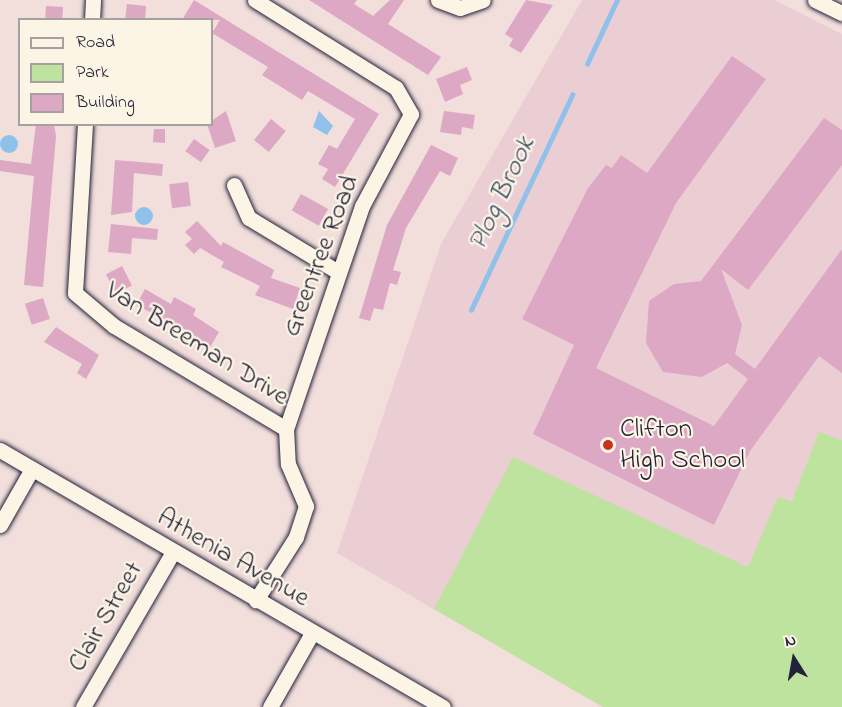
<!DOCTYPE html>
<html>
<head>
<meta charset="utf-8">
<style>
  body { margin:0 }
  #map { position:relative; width:842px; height:707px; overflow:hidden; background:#f2dedb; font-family:"Indie Flower",sans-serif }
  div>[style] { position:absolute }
  .built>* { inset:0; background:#ebced4 }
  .green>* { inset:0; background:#bee39e }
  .water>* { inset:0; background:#8fc1eb }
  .round { border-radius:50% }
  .stream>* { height:4.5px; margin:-2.25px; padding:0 2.25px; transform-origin:2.25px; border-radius:2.25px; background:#8fc1eb }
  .building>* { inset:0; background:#dca8c3; transform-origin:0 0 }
  .roads { filter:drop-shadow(0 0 2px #22223b) drop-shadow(0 0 2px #22223b) }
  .minor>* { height:15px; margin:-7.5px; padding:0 7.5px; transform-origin:7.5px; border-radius:7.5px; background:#fcf5e5 }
  .dots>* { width:16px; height:16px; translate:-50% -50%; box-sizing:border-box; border:3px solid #fcf5e5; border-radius:50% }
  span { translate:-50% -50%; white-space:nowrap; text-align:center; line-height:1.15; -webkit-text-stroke:4.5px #fcf5e5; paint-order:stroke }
  .street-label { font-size:27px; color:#22223b }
  .poi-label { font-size:27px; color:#22223b }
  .left { translate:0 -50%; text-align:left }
  .water-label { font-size:28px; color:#435270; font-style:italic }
  .legend { position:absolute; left:18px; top:18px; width:195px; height:108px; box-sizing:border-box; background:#fcf5e5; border:2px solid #a5a1a1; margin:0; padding:8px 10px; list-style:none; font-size:18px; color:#22223b }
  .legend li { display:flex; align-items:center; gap:12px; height:30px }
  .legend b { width:30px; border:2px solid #a5a1a1 }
  .north { position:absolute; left:764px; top:629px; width:60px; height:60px; -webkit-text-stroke:4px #fcf5e5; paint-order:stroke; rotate:349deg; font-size:16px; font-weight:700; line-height:24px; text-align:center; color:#22223b }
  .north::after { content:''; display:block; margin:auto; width:21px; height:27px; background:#22223b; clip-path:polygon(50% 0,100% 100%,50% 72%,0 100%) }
</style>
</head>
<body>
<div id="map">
  <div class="built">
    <div style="clip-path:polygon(582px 0,774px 0,842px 34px,842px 707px,603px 707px,337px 553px,441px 244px)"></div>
  </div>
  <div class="green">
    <div style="clip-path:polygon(819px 432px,842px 440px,842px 707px,603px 707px,434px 609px,513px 457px,748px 567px,778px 497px,792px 501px)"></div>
  </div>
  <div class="water">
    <div style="clip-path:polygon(319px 111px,333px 126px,327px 135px,313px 127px)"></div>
    <div class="round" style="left:0;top:135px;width:18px;height:18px"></div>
    <div class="round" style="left:135px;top:207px;width:18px;height:18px"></div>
  </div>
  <div class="stream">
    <div style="left:587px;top:64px;width:71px;rotate:-64.9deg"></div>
    <div style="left:471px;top:310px;width:238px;rotate:-64.8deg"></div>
  </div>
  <div class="building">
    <div style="clip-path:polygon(194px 0,379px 114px,335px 187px,322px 179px,328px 169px,318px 164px,329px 145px,337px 149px,355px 119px,308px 91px,302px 100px,262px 75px,268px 67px,212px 33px,220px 20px,182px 20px)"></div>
    <div style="clip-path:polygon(309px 0,357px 0,354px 4px,373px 16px,390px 0,404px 0,388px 24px,441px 57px,428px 75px)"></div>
    <div style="clip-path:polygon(526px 0,553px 5px,521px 53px,509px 46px,513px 39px,505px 34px)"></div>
    <div style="clip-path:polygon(127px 4px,146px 6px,145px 20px,125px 20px)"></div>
    <div style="left:46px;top:6px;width:17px;height:14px;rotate:3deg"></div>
    <div style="clip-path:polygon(732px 56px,766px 79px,676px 203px,596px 368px,714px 426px,748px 379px,727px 363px,702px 377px,663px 372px,646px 343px,649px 301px,674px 284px,701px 281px,824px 118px,842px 130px,842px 165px,748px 290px,721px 269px,742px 325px,735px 354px,755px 369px,842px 249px,842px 373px,819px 356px,750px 451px,714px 525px,533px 434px,574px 345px,522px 319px,588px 188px,606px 165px,612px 168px,621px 155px,647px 173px)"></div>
    <div style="clip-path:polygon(467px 67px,472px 80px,460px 85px,463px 94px,445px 102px,436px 79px)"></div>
    <div style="clip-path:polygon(226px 111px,236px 141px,215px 148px,207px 124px)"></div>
    <div style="clip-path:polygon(444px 111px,475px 115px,473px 129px,462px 127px,461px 135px,440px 132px)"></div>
    <div style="left:271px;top:119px;width:19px;height:27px;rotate:39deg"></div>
    <div style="clip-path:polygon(36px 124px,54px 124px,56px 136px,43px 287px,24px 285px,34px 176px,0 171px,0 160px,31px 164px)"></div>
    <div style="clip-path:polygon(154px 129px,165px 129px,165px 143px,153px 142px)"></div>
    <div style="left:194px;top:139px;width:19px;height:15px;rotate:35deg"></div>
    <div style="clip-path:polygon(431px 145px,458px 158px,450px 176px,440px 171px,406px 228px,393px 270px,401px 272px,397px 285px,390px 283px,383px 310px,374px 308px,370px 321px,359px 318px,387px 225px)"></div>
    <div style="clip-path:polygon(115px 160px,163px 164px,162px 176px,134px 173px,132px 212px,111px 215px)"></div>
    <div style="left:188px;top:182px;width:24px;height:19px;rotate:83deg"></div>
    <div style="left:301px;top:194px;width:31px;height:19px;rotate:29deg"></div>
    <div style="clip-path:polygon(197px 221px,221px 246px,223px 242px,274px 270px,271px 278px,300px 288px,293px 309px,255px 295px,260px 286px,221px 267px,224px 262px,200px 248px,194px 254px,185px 245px,192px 239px,185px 232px)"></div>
    <div style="clip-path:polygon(111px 224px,158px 229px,157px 240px,132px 238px,131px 254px,108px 252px)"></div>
    <div style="left:122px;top:266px;width:22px;height:18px;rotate:63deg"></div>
    <div style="clip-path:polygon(145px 289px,171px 304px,174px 297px,196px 309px,193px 315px,219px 332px,209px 349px,192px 338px,194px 334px,136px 305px)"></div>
    <div style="left:43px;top:298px;width:22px;height:19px;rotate:72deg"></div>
    <div style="clip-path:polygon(56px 327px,99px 355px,86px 379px,77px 373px,82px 364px,44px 342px)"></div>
  </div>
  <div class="roads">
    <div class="minor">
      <div style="left:255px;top:0;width:166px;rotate:32deg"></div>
      <div style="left:396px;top:88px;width:30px;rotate:60deg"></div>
      <div style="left:411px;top:114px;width:104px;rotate:118deg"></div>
      <div style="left:362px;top:206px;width:236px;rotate:108.8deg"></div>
      <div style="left:286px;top:429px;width:35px;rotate:87deg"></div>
      <div style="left:288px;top:464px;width:46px;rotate:66.8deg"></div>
      <div style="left:306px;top:506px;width:33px;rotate:108deg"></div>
      <div style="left:296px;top:537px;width:75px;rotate:122.4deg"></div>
      <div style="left:438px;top:0;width:23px;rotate:20deg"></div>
      <div style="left:460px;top:8px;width:24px;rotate:-19deg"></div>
      <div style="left:815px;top:0;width:30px;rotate:26deg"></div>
      <div style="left:92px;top:20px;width:20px;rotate:-87deg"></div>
      <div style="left:85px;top:124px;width:169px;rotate:93.4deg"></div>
      <div style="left:75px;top:293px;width:51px;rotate:40.2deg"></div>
      <div style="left:114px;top:326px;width:200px;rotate:30.9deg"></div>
      <div style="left:234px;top:185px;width:36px;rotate:66deg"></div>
      <div style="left:249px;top:218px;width:104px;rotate:31.2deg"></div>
      <div style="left:0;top:450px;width:512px;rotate:30.12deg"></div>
      <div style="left:0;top:525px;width:64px;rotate:-60.3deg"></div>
      <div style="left:83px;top:707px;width:179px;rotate:-59.9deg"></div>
      <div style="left:270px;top:707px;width:85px;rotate:-60.4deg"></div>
    </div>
  </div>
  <div class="dots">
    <div style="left:608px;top:445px;background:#c8321e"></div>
  </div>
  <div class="street-label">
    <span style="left:321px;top:256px;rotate:-69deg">Greentree Road</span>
    <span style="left:197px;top:344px;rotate:32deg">Van Breeman Drive</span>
    <span style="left:233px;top:558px;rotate:30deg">Athenia Avenue</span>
    <span style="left:106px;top:617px;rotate:-60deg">Clair Street</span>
  </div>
  <div class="poi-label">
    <span class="left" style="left:620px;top:445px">Clifton<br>High School</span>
  </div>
  <div class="water-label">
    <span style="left:503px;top:194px;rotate:-65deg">Plog Brook</span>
  </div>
  <ul class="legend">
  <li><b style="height:8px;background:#fcf5e5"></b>Road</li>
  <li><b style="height:16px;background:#bee39e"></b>Park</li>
  <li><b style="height:16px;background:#dca8c3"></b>Building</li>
  </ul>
  <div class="north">N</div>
</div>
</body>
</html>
